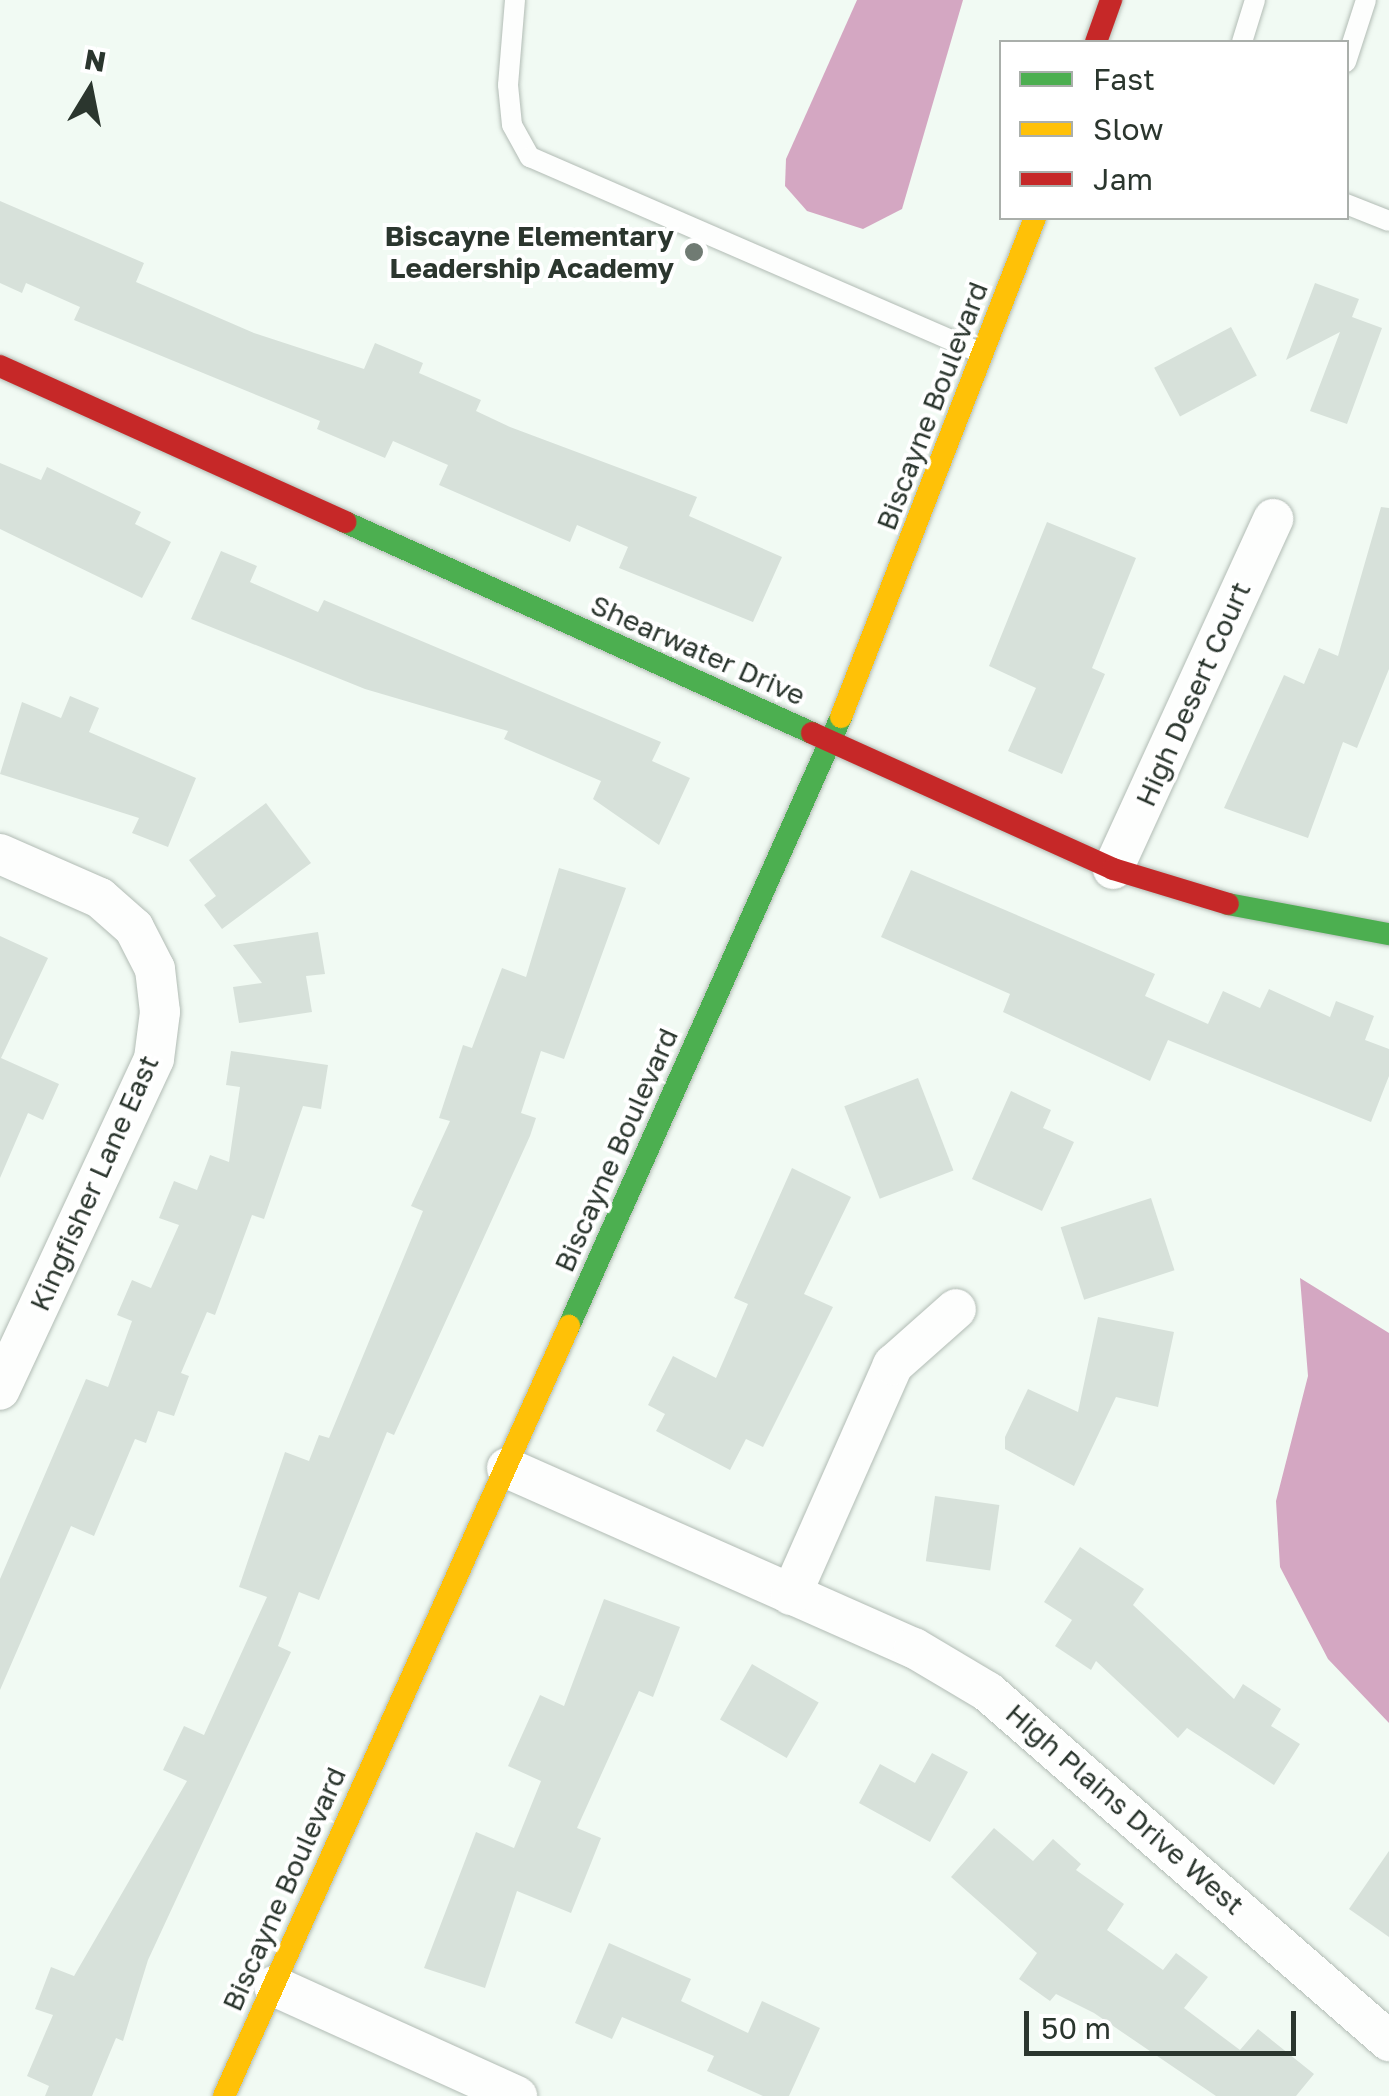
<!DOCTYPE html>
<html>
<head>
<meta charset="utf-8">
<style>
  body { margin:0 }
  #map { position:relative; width:1389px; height:2096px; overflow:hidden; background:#f1faf3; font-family:"Golos Text",sans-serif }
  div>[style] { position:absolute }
  .water>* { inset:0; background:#d4a7c2 }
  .building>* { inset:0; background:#d7e1da; transform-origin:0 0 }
  .roads { filter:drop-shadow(0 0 2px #b2bcb5) drop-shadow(0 0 2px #b2bcb5) }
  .lane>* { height:20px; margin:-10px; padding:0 10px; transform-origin:10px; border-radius:10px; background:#fdfefd }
  .street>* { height:40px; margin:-20px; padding:0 20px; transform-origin:20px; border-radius:20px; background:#fdfefd }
  .fast>* { height:22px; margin:-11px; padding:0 11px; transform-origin:11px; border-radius:11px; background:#4caf50 }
  .slow>* { height:22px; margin:-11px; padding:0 11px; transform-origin:11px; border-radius:11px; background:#ffc107 }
  .jam>* { height:22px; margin:-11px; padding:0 11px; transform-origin:11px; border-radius:11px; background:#c62828 }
  .dots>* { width:28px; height:28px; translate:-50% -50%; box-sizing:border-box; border:5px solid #fff; border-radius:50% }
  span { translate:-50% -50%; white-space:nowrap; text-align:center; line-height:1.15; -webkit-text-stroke:8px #fff; paint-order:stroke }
  .poi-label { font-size:28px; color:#2b362e; font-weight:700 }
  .right { translate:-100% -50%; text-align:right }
  .street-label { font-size:28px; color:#2b362e }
  .legend { position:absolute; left:999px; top:40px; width:350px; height:180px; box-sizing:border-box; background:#fff; border:2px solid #aaafab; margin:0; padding:12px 18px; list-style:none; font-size:30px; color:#2b362e }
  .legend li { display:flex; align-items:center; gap:20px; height:50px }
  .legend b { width:50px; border:2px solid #aaafab }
  .north { position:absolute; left:40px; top:40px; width:100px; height:100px; -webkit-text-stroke:8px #fff; paint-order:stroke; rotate:10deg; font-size:28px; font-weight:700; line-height:40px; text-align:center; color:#2b362e }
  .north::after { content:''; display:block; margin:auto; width:35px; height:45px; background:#2b362e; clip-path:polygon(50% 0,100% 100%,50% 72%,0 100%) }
  .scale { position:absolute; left:1024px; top:2011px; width:272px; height:45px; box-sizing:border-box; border:5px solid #2b362e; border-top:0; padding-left:12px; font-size:30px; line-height:35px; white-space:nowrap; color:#2b362e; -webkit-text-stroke:8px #fff; paint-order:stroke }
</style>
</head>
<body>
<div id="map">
  <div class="water">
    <div style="clip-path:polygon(857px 0,963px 0,902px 209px,863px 229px,807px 211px,785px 186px,786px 159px)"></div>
    <div style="clip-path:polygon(1300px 1278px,1389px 1333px,1389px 1723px,1328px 1659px,1280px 1567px,1276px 1501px,1308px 1376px)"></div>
  </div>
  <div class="building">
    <div style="clip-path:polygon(0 201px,144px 263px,136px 282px,254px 333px,364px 369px,375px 343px,423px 363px,419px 373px,481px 400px,476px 411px,510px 427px,697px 497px,689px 516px,782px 557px,753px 622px,619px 568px,628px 547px,577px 525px,570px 542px,439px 485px,448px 465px,393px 441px,385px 458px,317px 429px,320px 421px,74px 320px,80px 307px,26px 283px,22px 293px,0 283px)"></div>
    <div style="clip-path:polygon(1315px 283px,1359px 299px,1352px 317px,1382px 328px,1347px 424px,1310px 411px,1340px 332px,1286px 360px)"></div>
    <div style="left:1231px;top:327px;width:55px;height:87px;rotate:62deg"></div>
    <div style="clip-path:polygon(0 463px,41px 480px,47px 467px,141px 512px,135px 524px,171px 542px,142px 598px,0 529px)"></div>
    <div style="clip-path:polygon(1381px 507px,1389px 508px,1389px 669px,1357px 748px,1343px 742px,1308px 838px,1224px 808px,1284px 675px,1304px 684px,1319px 648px,1338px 656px)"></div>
    <div style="clip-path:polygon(1047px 522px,1136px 558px,1092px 668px,1105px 674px,1062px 774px,1008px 751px,1036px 688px,989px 666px)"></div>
    <div style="clip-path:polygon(221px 551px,257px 566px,250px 582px,318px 612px,324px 600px,661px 742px,652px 761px,690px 778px,659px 845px,593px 799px,601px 781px,504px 739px,508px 731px,365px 689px,191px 619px)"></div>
    <div style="clip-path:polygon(70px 696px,99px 708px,89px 732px,196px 778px,168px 847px,132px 833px,139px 818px,0 774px,22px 702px,61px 718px)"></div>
    <div style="clip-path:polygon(266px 803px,311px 863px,222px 929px,204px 905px,216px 896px,189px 860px)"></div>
    <div style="clip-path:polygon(559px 868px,626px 888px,564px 1059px,541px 1051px,521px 1113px,536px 1118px,530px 1136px,394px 1435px,387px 1432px,319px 1600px,299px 1592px,278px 1646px,291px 1652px,148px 1960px,123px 2041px,116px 2038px,92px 2096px,45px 2096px,49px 2086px,27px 2076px,53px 2015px,35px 2009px,51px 1967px,74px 1976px,187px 1781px,163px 1770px,184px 1726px,204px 1735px,267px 1597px,239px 1587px,285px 1452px,309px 1461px,319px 1435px,329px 1438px,423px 1211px,411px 1206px,450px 1121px,439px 1118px,463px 1045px,472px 1048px,502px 968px,526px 977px)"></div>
    <div style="clip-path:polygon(911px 870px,1155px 974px,1145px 996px,1208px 1024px,1223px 991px,1260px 1008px,1269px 989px,1330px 1017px,1336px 1001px,1374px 1016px,1365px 1040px,1389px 1049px,1389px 1076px,1371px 1122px,1168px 1040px,1150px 1081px,1003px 1012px,1010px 994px,881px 937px)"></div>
    <div style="clip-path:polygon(318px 932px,325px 974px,306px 976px,312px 1012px,239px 1023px,233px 987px,262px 983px,233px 945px)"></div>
    <div style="clip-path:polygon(0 936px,48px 958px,1px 1058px,59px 1084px,43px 1120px,28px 1113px,0 1178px)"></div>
    <div style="clip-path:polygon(231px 1051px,328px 1065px,321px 1109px,303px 1106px,264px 1219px,252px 1215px,215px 1315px,207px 1312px,181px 1373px,189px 1376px,174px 1416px,158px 1411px,146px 1443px,135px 1439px,94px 1536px,71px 1526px,0 1690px,0 1579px,86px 1379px,108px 1387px,132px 1321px,117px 1315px,132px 1280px,151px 1288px,179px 1225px,159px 1218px,174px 1181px,197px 1190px,210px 1155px,229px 1162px,240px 1087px,226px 1085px)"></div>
    <div style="left:918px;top:1078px;width:99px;height:79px;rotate:69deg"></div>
    <div style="clip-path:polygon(1011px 1091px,1051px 1110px,1043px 1128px,1074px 1142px,1042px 1211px,972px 1179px)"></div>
    <div style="clip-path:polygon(792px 1168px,851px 1197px,804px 1294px,833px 1307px,763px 1447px,746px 1439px,730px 1470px,656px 1431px,665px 1414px,648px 1405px,673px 1356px,716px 1378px,748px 1304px,734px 1298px)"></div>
    <div style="left:1151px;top:1198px;width:76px;height:95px;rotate:72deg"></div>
    <div style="clip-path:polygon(1098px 1317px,1174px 1332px,1158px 1407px,1116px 1397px,1074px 1486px,1005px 1449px,1005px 1437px,1028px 1389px,1078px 1412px)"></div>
    <div style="left:935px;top:1496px;width:65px;height:66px;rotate:8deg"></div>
    <div style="clip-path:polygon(1080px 1547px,1144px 1589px,1133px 1605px,1234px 1699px,1243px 1684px,1281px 1709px,1271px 1726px,1300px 1744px,1274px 1785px,1187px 1728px,1178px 1738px,1096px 1661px,1091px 1670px,1055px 1646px,1072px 1620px,1044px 1602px)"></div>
    <div style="clip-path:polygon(604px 1599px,680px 1627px,653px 1697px,639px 1691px,577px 1828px,601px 1838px,571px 1913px,517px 1891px,485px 1988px,424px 1968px,476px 1832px,514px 1848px,541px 1781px,508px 1766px,540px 1695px,564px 1706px)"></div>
    <div style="left:752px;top:1664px;width:77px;height:64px;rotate:30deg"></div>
    <div style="clip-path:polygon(932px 1753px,968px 1772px,930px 1842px,859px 1803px,880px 1764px,915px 1783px)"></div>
    <div style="clip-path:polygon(994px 1828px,1033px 1861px,1053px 1839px,1081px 1864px,1076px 1870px,1124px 1904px,1107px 1930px,1163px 1970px,1176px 1953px,1208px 1977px,1184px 2008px,1240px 2050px,1258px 2029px,1314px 2074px,1296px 2096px,1216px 2096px,1094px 2013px,1056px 1994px,1050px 2001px,1019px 1979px,1037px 1953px,951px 1877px)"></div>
    <div style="clip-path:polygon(1389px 1851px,1389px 1937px,1349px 1909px)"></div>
    <div style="clip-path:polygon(609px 1943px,691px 1979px,681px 2001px,748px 2033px,762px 2001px,820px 2028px,789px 2096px,763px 2096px,707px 2071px,714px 2056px,622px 2017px,612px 2039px,575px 2023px)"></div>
  </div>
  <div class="roads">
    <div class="lane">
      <div style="left:515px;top:0;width:85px;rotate:94.7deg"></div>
      <div style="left:508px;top:85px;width:40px;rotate:84.3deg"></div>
      <div style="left:512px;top:125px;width:37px;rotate:61deg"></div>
      <div style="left:530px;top:157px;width:491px;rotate:23.5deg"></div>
      <div style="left:1242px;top:42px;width:44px;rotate:-72.8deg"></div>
      <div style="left:1346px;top:62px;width:65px;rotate:-72.1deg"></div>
      <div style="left:1346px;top:204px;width:46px;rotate:21.6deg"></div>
    </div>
    <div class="street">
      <div style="left:0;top:854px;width:109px;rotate:23.7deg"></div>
      <div style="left:100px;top:898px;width:45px;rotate:41.4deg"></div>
      <div style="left:134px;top:928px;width:46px;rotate:62.9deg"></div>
      <div style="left:155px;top:969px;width:43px;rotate:83.4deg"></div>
      <div style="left:160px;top:1012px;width:47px;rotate:97.3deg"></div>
      <div style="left:154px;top:1059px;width:365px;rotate:115deg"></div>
      <div style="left:1113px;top:869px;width:385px;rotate:-65.4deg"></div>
      <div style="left:507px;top:1468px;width:445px;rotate:23.9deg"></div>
      <div style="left:914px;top:1648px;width:86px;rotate:30.7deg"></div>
      <div style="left:988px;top:1692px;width:532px;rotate:41.03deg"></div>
      <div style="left:791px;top:1595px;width:252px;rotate:-66.1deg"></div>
      <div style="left:893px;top:1365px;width:84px;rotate:-41.6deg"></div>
      <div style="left:274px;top:1986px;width:267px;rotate:24.4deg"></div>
    </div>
    <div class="fast">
      <div style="left:345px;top:522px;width:512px;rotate:24.31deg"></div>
      <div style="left:1228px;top:904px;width:164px;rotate:10.6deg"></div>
      <div style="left:569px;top:1326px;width:667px;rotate:-65.93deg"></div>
    </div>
    <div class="slow">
      <div style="left:841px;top:717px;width:535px;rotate:-68.76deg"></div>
      <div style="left:224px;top:2096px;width:844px;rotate:-65.87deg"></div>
    </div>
    <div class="jam">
      <div style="left:1096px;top:42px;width:45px;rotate:-70.3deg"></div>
      <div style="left:0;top:366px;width:379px;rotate:24.3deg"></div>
      <div style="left:812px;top:733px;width:330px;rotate:24.3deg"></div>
      <div style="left:1113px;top:869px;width:120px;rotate:16.9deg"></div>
    </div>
  </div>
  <div class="dots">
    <div style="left:694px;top:252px;background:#707b73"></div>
  </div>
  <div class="poi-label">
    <span class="right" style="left:674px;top:252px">Biscayne Elementary<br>Leadership Academy</span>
  </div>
  <div class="street-label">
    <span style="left:932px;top:406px;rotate:-69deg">Biscayne Boulevard</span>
    <span style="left:698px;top:650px;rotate:24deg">Shearwater Drive</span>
    <span style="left:1193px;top:694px;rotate:-66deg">High Desert Court</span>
    <span style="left:616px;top:1150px;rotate:-66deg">Biscayne Boulevard</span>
    <span style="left:94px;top:1183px;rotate:-66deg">Kingfisher Lane East</span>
    <span style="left:1125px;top:1809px;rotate:41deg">High Plains Drive West</span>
    <span style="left:284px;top:1889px;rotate:-66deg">Biscayne Boulevard</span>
  </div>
  <ul class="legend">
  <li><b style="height:12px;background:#4caf50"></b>Fast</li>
  <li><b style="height:12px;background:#ffc107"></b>Slow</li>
  <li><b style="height:12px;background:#c62828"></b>Jam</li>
  </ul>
  <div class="north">N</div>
  <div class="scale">50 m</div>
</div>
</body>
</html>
